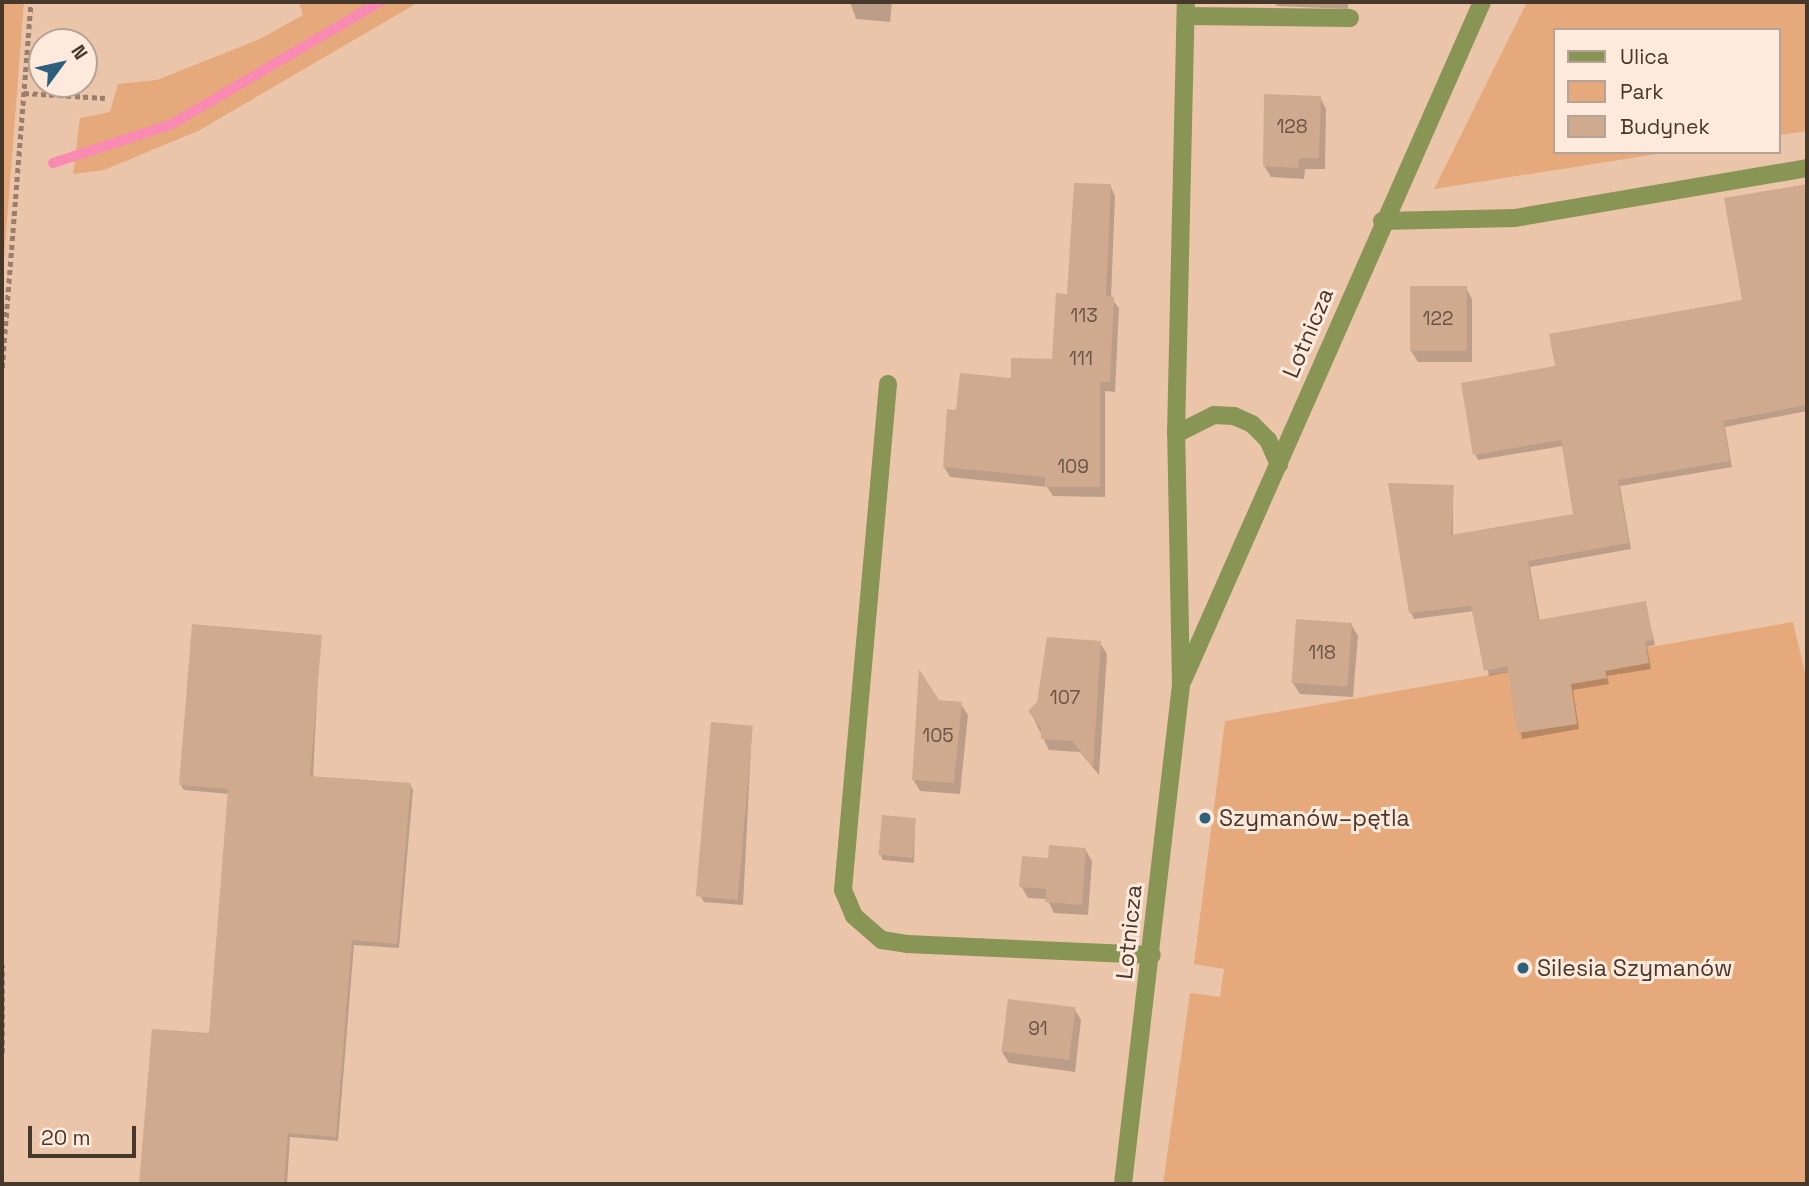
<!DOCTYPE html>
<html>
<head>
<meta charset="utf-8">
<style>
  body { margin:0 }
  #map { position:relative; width:1809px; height:1186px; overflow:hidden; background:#ebc5aa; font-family:"Space Grotesk",sans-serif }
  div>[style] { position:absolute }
  .green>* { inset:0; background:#e5a97b }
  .shadow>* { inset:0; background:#0003 }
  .stream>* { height:10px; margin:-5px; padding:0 5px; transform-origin:5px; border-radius:5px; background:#f98bb2 }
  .building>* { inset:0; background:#cfaa8f; transform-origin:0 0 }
  .path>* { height:4.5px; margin-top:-2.25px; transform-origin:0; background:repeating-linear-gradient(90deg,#997e6b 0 5px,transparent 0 8.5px) }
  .minor>* { height:18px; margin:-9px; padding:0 9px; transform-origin:9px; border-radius:9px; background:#899554 }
  .dots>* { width:19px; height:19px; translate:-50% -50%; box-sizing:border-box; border:4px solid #feeadc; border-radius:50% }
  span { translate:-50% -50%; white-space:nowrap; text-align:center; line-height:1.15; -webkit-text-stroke:6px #feeadc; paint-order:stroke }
  .number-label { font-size:19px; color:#695445 }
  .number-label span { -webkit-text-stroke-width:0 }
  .street-label { font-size:23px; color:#47382c }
  .poi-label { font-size:23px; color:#47382c }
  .left { translate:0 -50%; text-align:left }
  .frame { position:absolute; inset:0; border:4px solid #47382c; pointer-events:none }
  .legend { position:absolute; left:1553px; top:28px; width:228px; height:126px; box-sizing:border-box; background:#feeadc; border:2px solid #b5a396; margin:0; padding:9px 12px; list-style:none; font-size:21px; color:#47382c }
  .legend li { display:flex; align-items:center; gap:14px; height:35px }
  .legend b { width:35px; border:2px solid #b5a396 }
  .north { position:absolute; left:28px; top:28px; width:70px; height:70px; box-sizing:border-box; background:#feeadc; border:2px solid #b5a396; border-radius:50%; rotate:57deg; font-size:19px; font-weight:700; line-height:28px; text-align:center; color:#47382c }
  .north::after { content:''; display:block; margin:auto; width:24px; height:32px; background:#2e5f7d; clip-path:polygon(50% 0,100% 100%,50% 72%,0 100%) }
  .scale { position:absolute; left:28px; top:1126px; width:108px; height:32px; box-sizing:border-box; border:4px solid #47382c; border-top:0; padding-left:9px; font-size:21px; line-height:24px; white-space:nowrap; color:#47382c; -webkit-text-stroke:5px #feeadc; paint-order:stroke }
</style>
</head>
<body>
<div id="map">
  <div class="green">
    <div style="clip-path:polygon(2px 2px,24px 2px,2px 285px)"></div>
    <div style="clip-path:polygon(299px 2px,419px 2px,198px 131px,104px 170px,73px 174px,80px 118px,110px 112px,118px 84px,157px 80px,260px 39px,303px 15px)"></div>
    <div style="clip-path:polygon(1527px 2px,1807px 2px,1807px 131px,1779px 135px,1779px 30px,1555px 30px,1555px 152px,1670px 152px,1434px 189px)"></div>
    <div style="clip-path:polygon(1793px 622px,1807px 681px,1807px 1184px,1163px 1184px,1190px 993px,1220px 997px,1224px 969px,1194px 964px,1225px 721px)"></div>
  </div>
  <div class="shadow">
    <div style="clip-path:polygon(850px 2px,892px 2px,890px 22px,856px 19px)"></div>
    <div style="clip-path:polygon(1274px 2px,1348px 2px,1348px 9px,1277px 6px)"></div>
    <div style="clip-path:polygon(1320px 97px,1326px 109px,1325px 169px,1305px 169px,1304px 179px,1271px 177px,1264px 166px)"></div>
    <div style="clip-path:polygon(1110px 185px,1115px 196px,1111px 298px,1119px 308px,1115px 392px,1105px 391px,1105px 497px,1053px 496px,1047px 487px,950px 477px,944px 467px,958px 411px,1054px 360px,1069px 296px)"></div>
    <div style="clip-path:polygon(1807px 186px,1807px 411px,1725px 427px,1732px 467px,1620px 486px,1631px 549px,1530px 567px,1540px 622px,1645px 602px,1655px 645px,1647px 647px,1651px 669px,1607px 676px,1609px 684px,1573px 690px,1579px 729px,1522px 739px,1509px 672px,1489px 676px,1474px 611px,1414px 619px,1411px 613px,1390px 484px,1453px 487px,1453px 537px,1575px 515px,1563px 446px,1478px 460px,1475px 454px,1557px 367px,1744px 301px,1726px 200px)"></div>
    <div style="clip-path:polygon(1466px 288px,1472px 299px,1472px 362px,1418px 362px,1411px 351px)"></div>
    <div style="clip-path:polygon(1351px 624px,1358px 636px,1353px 697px,1300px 694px,1293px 683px)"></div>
    <div style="clip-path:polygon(320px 636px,313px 778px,410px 784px,413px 790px,399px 948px,354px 945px,338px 1141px,290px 1137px,287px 1184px,141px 1184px,153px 1031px,211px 1035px,230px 794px,184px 790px,181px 785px)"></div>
    <div style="clip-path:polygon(1100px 643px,1107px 654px,1099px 775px,1080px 752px,1049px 750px,1030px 711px)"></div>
    <div style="clip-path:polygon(938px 701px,961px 704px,968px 715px,960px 794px,920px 791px,913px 779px)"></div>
    <div style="clip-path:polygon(752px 727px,743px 905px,704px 902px,701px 897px)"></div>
    <div style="clip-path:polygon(915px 820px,914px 863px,883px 860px,880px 854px)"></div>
    <div style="clip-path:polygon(1085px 849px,1092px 861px,1088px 915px,1054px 913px,1047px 899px,1028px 898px,1021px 886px,1050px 860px)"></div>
    <div style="clip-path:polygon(1074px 1008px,1081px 1020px,1075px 1072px,1009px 1063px,1002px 1052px)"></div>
  </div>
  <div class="stream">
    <div style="left:53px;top:163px;width:125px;rotate:-18.1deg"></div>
    <div style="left:172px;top:124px;width:241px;rotate:-30.4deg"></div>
  </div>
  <div class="building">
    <div style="clip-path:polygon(1264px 94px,1321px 96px,1319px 158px,1299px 158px,1298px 168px,1263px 166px)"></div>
    <div style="clip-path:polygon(1074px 183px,1111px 184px,1106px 296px,1114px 297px,1110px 382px,1100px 382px,1100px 487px,1045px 487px,1045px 477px,943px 467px,947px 409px,956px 410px,960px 373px,1011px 378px,1011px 358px,1052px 359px,1056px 293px,1067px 294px)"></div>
    <div style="clip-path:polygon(1807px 184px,1807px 405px,1723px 421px,1730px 461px,1618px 480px,1629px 543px,1528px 561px,1538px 620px,1646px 601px,1653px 640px,1645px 641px,1649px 663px,1605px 671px,1607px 678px,1571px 684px,1577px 724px,1517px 733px,1507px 666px,1484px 671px,1471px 606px,1409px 613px,1388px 483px,1454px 485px,1451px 535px,1573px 514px,1561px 440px,1473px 455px,1461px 383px,1555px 366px,1549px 334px,1742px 300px,1724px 198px)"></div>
    <div style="left:1410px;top:286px;width:57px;height:65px"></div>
    <div style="left:1296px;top:619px;width:56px;height:64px;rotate:4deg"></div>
    <div style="clip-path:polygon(192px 624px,322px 635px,310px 776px,411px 783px,397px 944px,352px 940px,336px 1137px,288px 1133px,284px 1184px,139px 1184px,152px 1029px,209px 1033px,228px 789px,179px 785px)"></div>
    <div style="clip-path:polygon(1047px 637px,1101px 641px,1093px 767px,1072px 741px,1041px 739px,1041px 728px,1028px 711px,1037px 702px)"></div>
    <div style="clip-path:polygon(919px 669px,939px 700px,962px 702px,954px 783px,912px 780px)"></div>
    <div style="left:711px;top:722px;width:42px;height:175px;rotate:5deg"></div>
    <div style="left:882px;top:815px;width:34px;height:40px;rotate:5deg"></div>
    <div style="clip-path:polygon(1049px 845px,1086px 848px,1082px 905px,1045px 902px,1046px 889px,1019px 887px,1022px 856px,1048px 858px)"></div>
    <div style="left:1008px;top:999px;width:68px;height:53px;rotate:7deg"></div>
  </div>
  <div class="path">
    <div style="left:24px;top:93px;width:81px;rotate:3.5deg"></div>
    <div style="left:2px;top:368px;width:367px;rotate:-85.5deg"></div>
    <div style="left:2px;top:1053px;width:88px;rotate:-90deg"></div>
  </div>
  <div class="minor">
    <div style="left:1186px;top:16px;width:164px;rotate:0.7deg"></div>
    <div style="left:1382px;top:221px;width:133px;rotate:-1.3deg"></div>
    <div style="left:1515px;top:218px;width:296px;rotate:-9.7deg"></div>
    <div style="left:888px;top:384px;width:508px;rotate:95.08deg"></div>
    <div style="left:843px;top:890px;width:28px;rotate:67deg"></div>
    <div style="left:854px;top:916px;width:37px;rotate:41deg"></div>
    <div style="left:882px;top:940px;width:25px;rotate:9deg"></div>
    <div style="left:907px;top:944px;width:245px;rotate:2.6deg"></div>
    <div style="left:1176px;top:434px;width:42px;rotate:-26.6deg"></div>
    <div style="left:1214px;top:415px;width:20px;rotate:3deg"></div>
    <div style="left:1234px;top:416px;width:20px;rotate:24deg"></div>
    <div style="left:1252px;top:424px;width:23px;rotate:45deg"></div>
    <div style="left:1268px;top:440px;width:27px;rotate:66deg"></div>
    <div style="left:1183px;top:680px;width:741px;rotate:-66.2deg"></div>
    <div style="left:1123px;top:1184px;width:502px;rotate:-83.37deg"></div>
    <div style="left:1181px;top:685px;width:251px;rotate:-91.1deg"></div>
    <div style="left:1176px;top:434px;width:432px;rotate:-88.7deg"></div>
  </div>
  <div class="dots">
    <div style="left:1205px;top:818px;background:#2e5f7d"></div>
    <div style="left:1523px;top:968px;background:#2e5f7d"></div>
  </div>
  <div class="number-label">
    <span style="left:1292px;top:127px">128</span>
    <span style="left:1084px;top:316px">113</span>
    <span style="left:1438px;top:319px">122</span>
    <span style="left:1081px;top:359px">111</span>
    <span style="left:1073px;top:467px">109</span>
    <span style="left:1322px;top:653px">118</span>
    <span style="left:1065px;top:698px">107</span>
    <span style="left:938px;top:736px">105</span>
    <span style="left:1038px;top:1029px">91</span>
  </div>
  <div class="street-label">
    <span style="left:1308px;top:333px;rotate:-67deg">Lotnicza</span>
    <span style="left:1129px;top:932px;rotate:-84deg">Lotnicza</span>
  </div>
  <div class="poi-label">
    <span class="left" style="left:1219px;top:818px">Szymanów–pętla</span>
    <span class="left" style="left:1537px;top:968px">Silesia Szymanów</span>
  </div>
  <div class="frame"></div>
  <ul class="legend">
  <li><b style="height:9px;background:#899554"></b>Ulica</li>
  <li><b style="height:19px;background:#e5a97b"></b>Park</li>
  <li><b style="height:19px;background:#cfaa8f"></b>Budynek</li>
  </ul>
  <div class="north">N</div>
  <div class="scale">20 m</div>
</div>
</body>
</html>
